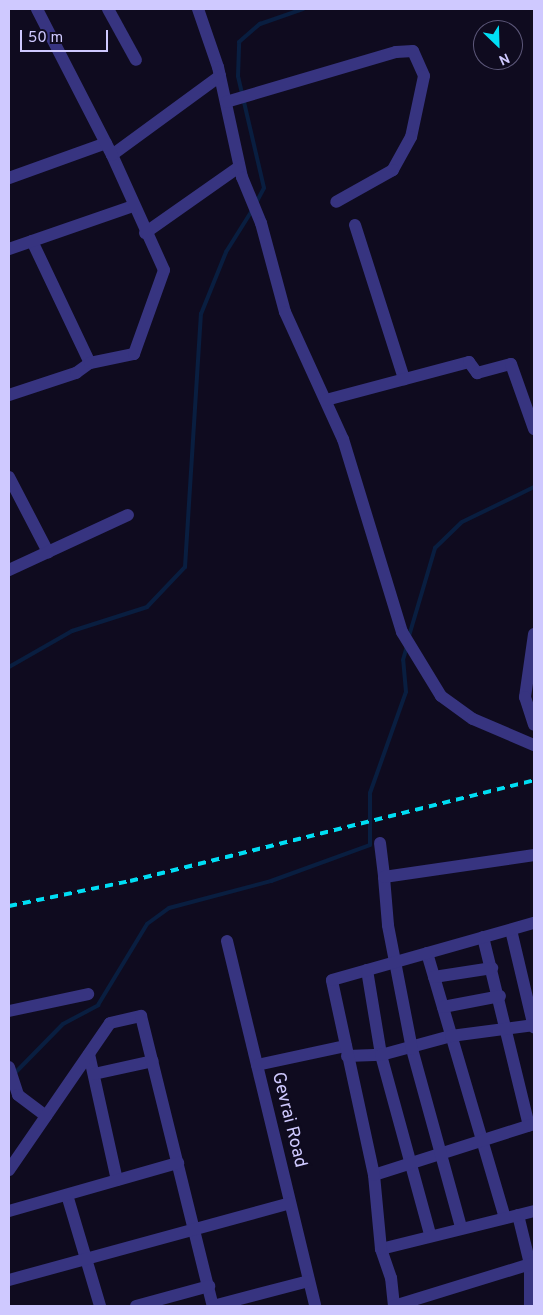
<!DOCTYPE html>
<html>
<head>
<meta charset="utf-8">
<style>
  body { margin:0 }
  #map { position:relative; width:543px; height:1315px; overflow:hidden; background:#0f0b1f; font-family:Overpass,sans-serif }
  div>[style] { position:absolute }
  .stream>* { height:4px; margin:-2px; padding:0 2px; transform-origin:2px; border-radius:2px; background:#091e40 }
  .minor>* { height:12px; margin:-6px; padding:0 6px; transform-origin:6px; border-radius:6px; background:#373480 }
  .rail>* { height:4px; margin-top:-2px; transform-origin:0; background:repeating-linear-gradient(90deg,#00def4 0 8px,transparent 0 14px) }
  span { translate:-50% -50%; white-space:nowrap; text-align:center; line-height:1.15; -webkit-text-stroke:4.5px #0f0b1f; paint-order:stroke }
  .street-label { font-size:18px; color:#cfc9ff }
  .frame { position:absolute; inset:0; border:10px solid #cfc9ff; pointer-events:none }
  .north { position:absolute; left:473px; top:20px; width:50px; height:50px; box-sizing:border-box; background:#0f0b1f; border:1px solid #5c5779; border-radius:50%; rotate:156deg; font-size:14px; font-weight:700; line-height:20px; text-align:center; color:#cfc9ff }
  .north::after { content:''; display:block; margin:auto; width:18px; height:22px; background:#00def4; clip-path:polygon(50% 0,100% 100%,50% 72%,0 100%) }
  .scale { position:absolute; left:20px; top:30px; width:88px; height:22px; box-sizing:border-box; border:2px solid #cfc9ff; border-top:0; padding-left:6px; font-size:15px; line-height:18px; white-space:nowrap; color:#cfc9ff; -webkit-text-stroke:4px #0f0b1f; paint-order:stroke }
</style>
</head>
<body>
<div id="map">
  <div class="stream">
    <div style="left:256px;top:203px;width:17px;rotate:-62deg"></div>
    <div style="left:264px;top:188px;width:115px;rotate:-103.1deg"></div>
    <div style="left:238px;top:76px;width:34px;rotate:-88deg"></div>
    <div style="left:239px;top:42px;width:28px;rotate:-41deg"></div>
    <div style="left:260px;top:24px;width:46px;rotate:-19.2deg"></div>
    <div style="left:409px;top:636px;width:92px;rotate:-73.5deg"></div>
    <div style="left:435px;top:548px;width:37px;rotate:-44deg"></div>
    <div style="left:462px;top:522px;width:80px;rotate:-25.9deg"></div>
    <div style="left:9px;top:667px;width:73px;rotate:-29.7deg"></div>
    <div style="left:72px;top:631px;width:79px;rotate:-17.7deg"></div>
    <div style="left:147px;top:607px;width:55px;rotate:-46.5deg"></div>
    <div style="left:185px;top:567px;width:254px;rotate:-86.4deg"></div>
    <div style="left:201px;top:314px;width:67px;rotate:-68deg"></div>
    <div style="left:226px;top:252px;width:51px;rotate:-57.9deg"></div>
    <div style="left:14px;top:1074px;width:70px;rotate:-45.6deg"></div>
    <div style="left:63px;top:1024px;width:40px;rotate:-28deg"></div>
    <div style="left:98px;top:1005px;width:95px;rotate:-58.8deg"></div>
    <div style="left:147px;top:924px;width:27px;rotate:-36deg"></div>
    <div style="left:169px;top:908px;width:106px;rotate:-14.8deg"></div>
    <div style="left:271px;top:881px;width:105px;rotate:-20deg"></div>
    <div style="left:370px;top:845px;width:52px;rotate:-90deg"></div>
    <div style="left:370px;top:793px;width:107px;rotate:-70.4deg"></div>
    <div style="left:406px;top:692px;width:32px;rotate:-95deg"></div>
    <div style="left:403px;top:660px;width:15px;rotate:-74deg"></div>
  </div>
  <div class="minor">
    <div style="left:108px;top:9px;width:58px;rotate:61.2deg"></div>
    <div style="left:198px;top:9px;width:61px;rotate:71deg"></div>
    <div style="left:218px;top:67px;width:113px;rotate:77.7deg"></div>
    <div style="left:242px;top:177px;width:50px;rotate:67.6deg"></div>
    <div style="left:261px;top:223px;width:92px;rotate:74.9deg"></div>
    <div style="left:285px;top:312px;width:140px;rotate:65.5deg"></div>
    <div style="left:343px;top:439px;width:202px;rotate:73deg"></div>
    <div style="left:402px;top:632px;width:75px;rotate:58.6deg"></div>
    <div style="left:441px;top:696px;width:39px;rotate:36deg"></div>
    <div style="left:473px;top:719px;width:66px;rotate:23.1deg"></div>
    <div style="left:226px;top:102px;width:177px;rotate:-16.4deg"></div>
    <div style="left:396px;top:52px;width:17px;rotate:-3deg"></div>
    <div style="left:413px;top:51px;width:27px;rotate:66deg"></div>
    <div style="left:424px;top:76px;width:62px;rotate:102deg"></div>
    <div style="left:411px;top:137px;width:38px;rotate:119deg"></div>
    <div style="left:393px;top:170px;width:65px;rotate:150.7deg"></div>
    <div style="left:112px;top:155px;width:134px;rotate:-36.2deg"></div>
    <div style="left:9px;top:178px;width:103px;rotate:-19.8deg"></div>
    <div style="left:355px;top:225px;width:162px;rotate:72.3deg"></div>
    <div style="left:145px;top:233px;width:115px;rotate:-35.1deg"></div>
    <div style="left:32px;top:241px;width:135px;rotate:64.6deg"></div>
    <div style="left:9px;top:249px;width:131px;rotate:-19.1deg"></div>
    <div style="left:9px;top:395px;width:71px;rotate:-18.2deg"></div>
    <div style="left:76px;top:373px;width:17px;rotate:-36deg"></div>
    <div style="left:90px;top:363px;width:45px;rotate:-11.6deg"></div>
    <div style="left:134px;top:354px;width:89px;rotate:-70.3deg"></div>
    <div style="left:164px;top:270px;width:126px;rotate:-114.3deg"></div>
    <div style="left:112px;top:155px;width:164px;rotate:-117.2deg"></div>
    <div style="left:326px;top:400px;width:148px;rotate:-14.9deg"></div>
    <div style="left:469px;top:362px;width:14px;rotate:54deg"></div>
    <div style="left:477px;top:373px;width:35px;rotate:-15deg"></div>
    <div style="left:511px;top:364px;width:69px;rotate:70.5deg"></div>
    <div style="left:9px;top:477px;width:85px;rotate:62.5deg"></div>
    <div style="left:9px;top:570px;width:131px;rotate:-24.8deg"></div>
    <div style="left:534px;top:634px;width:64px;rotate:98.1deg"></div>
    <div style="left:525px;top:697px;width:29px;rotate:72deg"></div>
    <div style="left:380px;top:843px;width:34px;rotate:83deg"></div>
    <div style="left:511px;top:930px;width:100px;rotate:76.7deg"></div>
    <div style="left:483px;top:937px;width:194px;rotate:76.3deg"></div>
    <div style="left:227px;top:941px;width:375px;rotate:76.4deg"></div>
    <div style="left:427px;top:953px;width:276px;rotate:73.6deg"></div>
    <div style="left:367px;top:970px;width:86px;rotate:80.6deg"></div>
    <div style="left:381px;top:1055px;width:186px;rotate:74.7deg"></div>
    <div style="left:434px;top:977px;width:59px;rotate:-8.8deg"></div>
    <div style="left:443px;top:1007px;width:58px;rotate:-10.9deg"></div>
    <div style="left:9px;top:1011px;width:81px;rotate:-12.1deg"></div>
    <div style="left:89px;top:1054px;width:129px;rotate:77.5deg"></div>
    <div style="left:347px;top:1056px;width:34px;rotate:-2deg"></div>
    <div style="left:381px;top:1055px;width:73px;rotate:-15.2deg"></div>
    <div style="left:451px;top:1036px;width:84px;rotate:-7.5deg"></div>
    <div style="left:257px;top:1065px;width:91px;rotate:-12.1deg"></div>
    <div style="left:9px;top:1067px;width:29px;rotate:72deg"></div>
    <div style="left:18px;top:1095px;width:35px;rotate:37deg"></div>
    <div style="left:94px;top:1074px;width:60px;rotate:-12.4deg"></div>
    <div style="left:9px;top:1170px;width:178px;rotate:-55.5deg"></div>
    <div style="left:110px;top:1023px;width:32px;rotate:-13deg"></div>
    <div style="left:141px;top:1016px;width:299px;rotate:76.1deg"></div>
    <div style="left:213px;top:1306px;width:99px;rotate:-14.6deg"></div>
    <div style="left:374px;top:1175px;width:168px;rotate:-17.7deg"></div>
    <div style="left:67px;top:1195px;width:116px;rotate:73.4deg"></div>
    <div style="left:9px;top:1211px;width:176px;rotate:-15.9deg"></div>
    <div style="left:518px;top:1215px;width:50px;rotate:76.2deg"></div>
    <div style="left:530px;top:1264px;width:42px;rotate:90deg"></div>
    <div style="left:461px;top:1227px;width:185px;rotate:-105.4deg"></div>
    <div style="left:412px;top:1049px;width:126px;rotate:-101deg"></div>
    <div style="left:388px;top:925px;width:48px;rotate:-94.8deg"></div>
    <div style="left:384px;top:877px;width:152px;rotate:-8.3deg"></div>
    <div style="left:381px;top:1249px;width:158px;rotate:-13.9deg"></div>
    <div style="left:9px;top:1280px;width:291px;rotate:-15.3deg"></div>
    <div style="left:136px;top:1306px;width:76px;rotate:-15.3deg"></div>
    <div style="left:394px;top:1306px;width:28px;rotate:-96deg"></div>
    <div style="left:391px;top:1278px;width:31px;rotate:-109deg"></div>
    <div style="left:381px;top:1249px;width:74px;rotate:-95.4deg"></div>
    <div style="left:374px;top:1175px;width:199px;rotate:-102.2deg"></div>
    <div style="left:332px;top:980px;width:210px;rotate:-15.8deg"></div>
    <div style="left:394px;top:1306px;width:146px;rotate:-17.1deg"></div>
  </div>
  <div class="rail">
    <div style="left:9px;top:906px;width:124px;rotate:-11.7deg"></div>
    <div style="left:130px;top:881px;width:416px;rotate:-14deg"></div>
  </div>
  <div class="street-label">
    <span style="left:288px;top:1120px;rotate:76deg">Gevrai Road</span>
  </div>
  <div class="frame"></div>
  <div class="north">N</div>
  <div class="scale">50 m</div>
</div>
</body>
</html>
